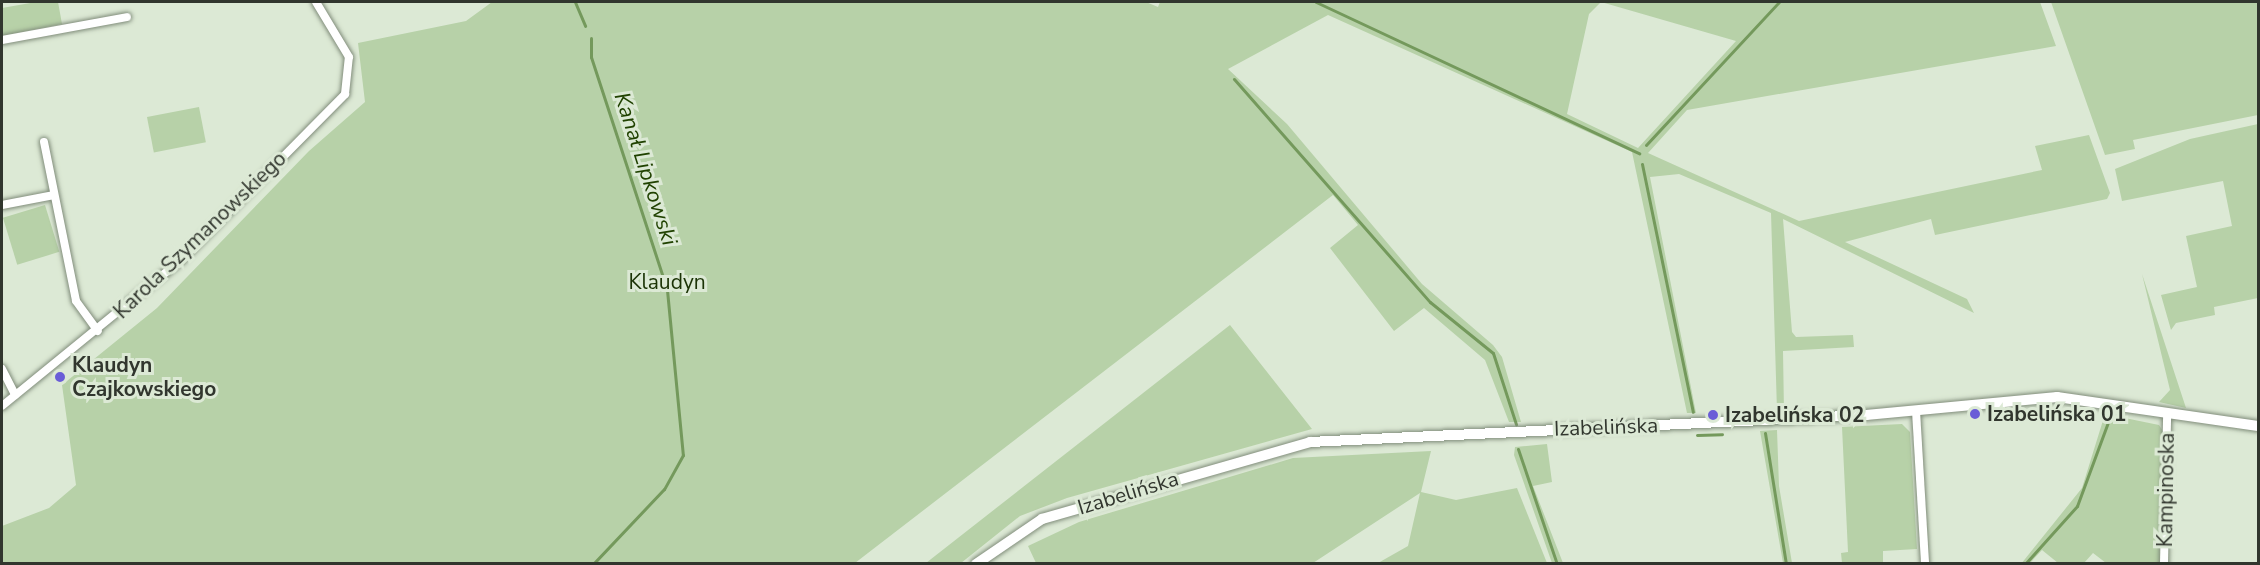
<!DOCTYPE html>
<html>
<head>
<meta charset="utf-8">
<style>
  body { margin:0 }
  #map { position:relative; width:2260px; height:565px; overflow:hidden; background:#dce9d5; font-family:"Nunito Sans",sans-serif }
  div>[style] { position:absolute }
  .green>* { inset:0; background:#b7d1a8; transform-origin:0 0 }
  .stream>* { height:3px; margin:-1.5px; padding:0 1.5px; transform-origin:1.5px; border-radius:1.5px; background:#74995c }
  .roads { filter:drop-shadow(0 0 2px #818d7b) drop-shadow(0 0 2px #818d7b) }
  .minor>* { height:8px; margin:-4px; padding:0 4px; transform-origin:4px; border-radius:4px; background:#fff }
  .tertiary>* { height:10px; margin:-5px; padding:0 5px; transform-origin:5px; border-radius:5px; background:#fff }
  .dots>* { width:16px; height:16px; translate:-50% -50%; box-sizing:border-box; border:3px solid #dce9d5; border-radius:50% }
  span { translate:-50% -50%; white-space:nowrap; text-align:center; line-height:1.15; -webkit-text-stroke:6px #dce9d5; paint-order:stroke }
  .street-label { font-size:21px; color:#31362e }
  .park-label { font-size:21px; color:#1b3305 }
  .poi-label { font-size:21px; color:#31362e; font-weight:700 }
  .left { translate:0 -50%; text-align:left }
  .water-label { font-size:22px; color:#204200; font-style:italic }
  .frame { position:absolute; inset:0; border:3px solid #31362e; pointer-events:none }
</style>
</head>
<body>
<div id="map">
  <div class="green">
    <div style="clip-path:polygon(36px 2px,58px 2px,62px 24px,2px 36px,2px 8px)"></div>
    <div style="clip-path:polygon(evenodd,492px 2px,1146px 2px,1158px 7px,1160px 2px,2040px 2px,2056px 46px,1687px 110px,1648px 153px,1799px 221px,2042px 170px,2035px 146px,2089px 135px,2110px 193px,2107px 199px,1940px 234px,1935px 235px,1931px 219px,1845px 242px,1967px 299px,1974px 313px,1783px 219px,1792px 332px,1796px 337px,1853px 335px,1854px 347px,1783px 351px,1784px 412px,1777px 411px,1771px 213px,1679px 174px,1650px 177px,1696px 413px,1687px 413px,1632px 152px,1328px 15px,1228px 69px,1287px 124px,1422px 284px,1493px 345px,1502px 357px,1521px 422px,1509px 422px,1485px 360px,1424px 308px,1394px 331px,1330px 248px,1358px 225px,1333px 195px,855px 563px,2px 563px,2px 526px,49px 508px,76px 485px,62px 385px,157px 308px,309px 151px,365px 102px,358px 43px,466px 21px,492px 2px,1601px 2px,1736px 41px,1638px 148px,1567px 114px,1589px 14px,1601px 2px)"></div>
    <div style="clip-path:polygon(2051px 2px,2258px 2px,2258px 115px,2133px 140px,2135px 149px,2105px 155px)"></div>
    <div style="left:199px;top:107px;width:36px;height:53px;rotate:79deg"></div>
    <div style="clip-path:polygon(2258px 124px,2258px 298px,2214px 307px,2215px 315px,2176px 323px,2171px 330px,2161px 295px,2197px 287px,2186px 236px,2232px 226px,2223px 181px,2122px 201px,2115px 169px,2190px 139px)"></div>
    <div style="left:45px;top:205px;width:49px;height:44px;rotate:73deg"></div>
    <div style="clip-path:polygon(2142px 274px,2186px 408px,2159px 402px,2170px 390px)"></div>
    <div style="clip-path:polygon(1230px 325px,1312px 429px,1067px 498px,1020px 516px,961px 563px,926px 563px)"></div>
    <div style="clip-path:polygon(2105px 414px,2159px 425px,2164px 433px,2161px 563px,2106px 563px,2093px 553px,2084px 563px,2058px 563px,2042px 550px,2030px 563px,2021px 564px,2082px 488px)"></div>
    <div style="clip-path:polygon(1902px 424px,1910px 432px,1917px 549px,1883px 551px,1883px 563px,1842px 563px,1841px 553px,1848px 552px,1842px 427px)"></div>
    <div style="clip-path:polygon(1777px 430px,1779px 486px,1792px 563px,1783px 563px,1760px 431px)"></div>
    <div style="clip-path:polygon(1547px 444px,1552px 482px,1533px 486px,1563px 563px,1552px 563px,1514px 455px,1515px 447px)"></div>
    <div style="clip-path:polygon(1431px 451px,1421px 492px,1456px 500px,1517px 488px,1547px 563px,1378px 563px,1408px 546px,1420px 493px,1313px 563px,1036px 563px,1028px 546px,1079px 522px,1293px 458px)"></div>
  </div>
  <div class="stream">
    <div style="left:575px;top:2px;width:26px;rotate:67deg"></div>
    <div style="left:1316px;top:2px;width:357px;rotate:25.1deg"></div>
    <div style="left:591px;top:38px;width:19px;rotate:90deg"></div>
    <div style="left:591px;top:57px;width:245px;rotate:71.9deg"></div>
    <div style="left:667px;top:290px;width:166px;rotate:84.5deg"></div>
    <div style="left:683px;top:455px;width:39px;rotate:119deg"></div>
    <div style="left:664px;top:489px;width:103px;rotate:133.4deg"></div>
    <div style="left:1234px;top:79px;width:297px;rotate:48.7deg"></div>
    <div style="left:1430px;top:302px;width:81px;rotate:39deg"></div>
    <div style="left:1493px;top:353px;width:75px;rotate:72.1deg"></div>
    <div style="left:1646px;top:145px;width:195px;rotate:-47.1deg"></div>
    <div style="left:1642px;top:164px;width:253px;rotate:78.4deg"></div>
    <div style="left:1765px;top:433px;width:133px;rotate:80.9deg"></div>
    <div style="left:1697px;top:435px;width:25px;rotate:-2deg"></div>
    <div style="left:1518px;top:449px;width:121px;rotate:71.3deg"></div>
    <div style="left:2025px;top:564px;width:78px;rotate:-48.1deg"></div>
    <div style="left:2077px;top:506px;width:98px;rotate:-69.7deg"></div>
  </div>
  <div class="roads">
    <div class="minor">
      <div style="left:2px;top:40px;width:127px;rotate:-10.4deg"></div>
      <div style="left:44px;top:142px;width:162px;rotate:78.6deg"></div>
      <div style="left:76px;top:301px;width:37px;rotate:54deg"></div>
      <div style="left:2px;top:205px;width:53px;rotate:-10.9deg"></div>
      <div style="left:2px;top:369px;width:29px;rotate:63deg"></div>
      <div style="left:2px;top:406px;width:232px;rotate:-39.2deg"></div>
      <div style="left:182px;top:259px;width:232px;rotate:-45.3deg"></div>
      <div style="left:345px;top:94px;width:37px;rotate:-84deg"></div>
      <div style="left:349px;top:57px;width:64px;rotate:-121deg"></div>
      <div style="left:1916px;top:411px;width:153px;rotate:86.6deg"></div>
      <div style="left:2164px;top:564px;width:148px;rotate:-88.8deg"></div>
    </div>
    <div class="tertiary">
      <div style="left:976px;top:564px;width:80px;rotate:-34.3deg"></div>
      <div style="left:1042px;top:519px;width:279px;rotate:-16deg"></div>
      <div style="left:1310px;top:442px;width:557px;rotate:-2.78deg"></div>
      <div style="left:1866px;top:415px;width:192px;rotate:-5.4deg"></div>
      <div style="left:2057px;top:397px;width:203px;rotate:8.2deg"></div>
    </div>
  </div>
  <div class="dots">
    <div style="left:60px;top:377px;background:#6a5dd7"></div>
    <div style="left:1975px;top:414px;background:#6a5dd7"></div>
    <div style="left:1713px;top:415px;background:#6a5dd7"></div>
  </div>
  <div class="street-label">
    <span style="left:200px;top:235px;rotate:-44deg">Karola Szymanowskiego</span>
    <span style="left:1606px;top:427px;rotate:-2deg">Izabelińska</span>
    <span style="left:2166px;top:490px;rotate:-89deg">Kampinoska</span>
    <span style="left:1128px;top:493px;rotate:-17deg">Izabelińska</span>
  </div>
  <div class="park-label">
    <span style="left:667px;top:282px">Klaudyn</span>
  </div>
  <div class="poi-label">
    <span class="left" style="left:72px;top:377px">Klaudyn<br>Czajkowskiego</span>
    <span class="left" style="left:1987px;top:414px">Izabelińska 01</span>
    <span class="left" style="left:1725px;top:415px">Izabelińska 02</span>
  </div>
  <div class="water-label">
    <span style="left:645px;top:169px;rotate:72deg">Kanał Lipkowski</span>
  </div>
  <div class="frame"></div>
</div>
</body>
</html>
